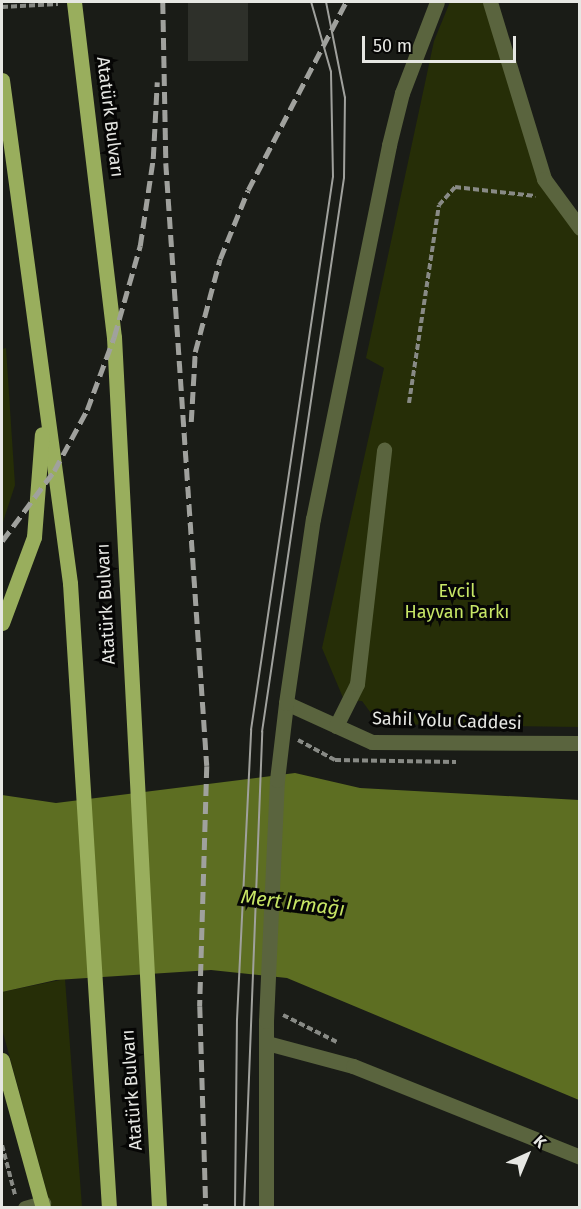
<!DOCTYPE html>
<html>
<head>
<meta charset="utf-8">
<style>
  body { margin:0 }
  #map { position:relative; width:581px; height:1209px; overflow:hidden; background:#1a1c17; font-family:"Fira Sans",sans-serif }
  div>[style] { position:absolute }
  .green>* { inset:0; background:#262e07 }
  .water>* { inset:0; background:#5d6e22 }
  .building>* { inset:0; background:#2e302a; transform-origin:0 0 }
  .path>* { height:4px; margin-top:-2px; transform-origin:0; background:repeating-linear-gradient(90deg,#888a85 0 6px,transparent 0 9px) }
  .minor>* { height:15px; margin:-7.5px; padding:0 7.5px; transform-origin:7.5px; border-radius:7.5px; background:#5a643e }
  .major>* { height:15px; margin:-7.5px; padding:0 7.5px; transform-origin:7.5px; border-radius:7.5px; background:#99ae5d }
  .tram>* { height:1.5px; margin:-0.75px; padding:0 0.75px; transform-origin:0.75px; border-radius:0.75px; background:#a0a19d }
  .rail>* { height:4.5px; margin-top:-2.25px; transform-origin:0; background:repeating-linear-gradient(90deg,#a0a19d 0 12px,transparent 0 18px) }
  span { translate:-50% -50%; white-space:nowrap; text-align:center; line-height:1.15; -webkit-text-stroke:6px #060605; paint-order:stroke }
  .street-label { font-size:18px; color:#e6e7e3 }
  .park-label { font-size:18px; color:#c7e666 }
  .water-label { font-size:20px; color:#c7e565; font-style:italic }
  .frame { position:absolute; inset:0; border:3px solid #e6e7e3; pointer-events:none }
  .north { position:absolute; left:497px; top:1125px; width:60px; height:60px; -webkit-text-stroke:4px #060605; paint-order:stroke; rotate:44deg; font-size:16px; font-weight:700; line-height:24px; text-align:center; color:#e6e7e3 }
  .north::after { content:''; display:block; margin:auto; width:21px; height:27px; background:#e6e7e3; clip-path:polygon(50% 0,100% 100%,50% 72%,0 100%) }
  .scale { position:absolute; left:362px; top:36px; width:154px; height:27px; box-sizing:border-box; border:3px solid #e6e7e3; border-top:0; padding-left:8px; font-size:18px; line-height:21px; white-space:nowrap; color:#e6e7e3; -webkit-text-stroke:4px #060605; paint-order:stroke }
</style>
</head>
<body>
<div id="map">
  <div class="green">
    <div style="clip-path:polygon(450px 2px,485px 2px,540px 179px,579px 232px,579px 727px,379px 724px,362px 701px,344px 700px,322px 648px,384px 368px,366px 358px,434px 41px)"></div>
    <div style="clip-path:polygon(6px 348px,15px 485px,2px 525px,2px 349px)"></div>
    <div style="clip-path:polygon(65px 979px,82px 1207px,51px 1207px,2px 1029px,2px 992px)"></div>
  </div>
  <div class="water">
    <div style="clip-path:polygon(295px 773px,360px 788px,579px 800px,579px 1100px,287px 978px,211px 970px,56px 980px,2px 992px,2px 795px,56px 803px)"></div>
  </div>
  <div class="building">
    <div style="left:188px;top:2px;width:60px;height:59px"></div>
  </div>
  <div class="path">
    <div style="left:2px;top:7px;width:56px;rotate:-3.1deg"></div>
    <div style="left:409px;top:403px;width:200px;rotate:-81.4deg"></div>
    <div style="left:439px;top:205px;width:24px;rotate:-48deg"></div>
    <div style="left:455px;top:187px;width:81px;rotate:6.4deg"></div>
    <div style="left:298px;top:740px;width:42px;rotate:28.4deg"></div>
    <div style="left:335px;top:760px;width:121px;rotate:0.9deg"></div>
    <div style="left:283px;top:1015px;width:60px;rotate:26.6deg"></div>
    <div style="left:2px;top:1145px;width:52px;rotate:75.4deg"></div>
  </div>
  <div class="minor">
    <div style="left:490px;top:2px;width:185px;rotate:73deg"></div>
    <div style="left:544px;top:179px;width:61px;rotate:53.7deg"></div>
    <div style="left:286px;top:703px;width:94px;rotate:24.4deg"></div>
    <div style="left:372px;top:742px;width:208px;rotate:0.3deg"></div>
    <div style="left:336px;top:726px;width:47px;rotate:-63.4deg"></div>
    <div style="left:357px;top:684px;width:236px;rotate:-83.4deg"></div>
    <div style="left:267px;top:1043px;width:89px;rotate:15deg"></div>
    <div style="left:353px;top:1066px;width:245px;rotate:21.8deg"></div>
    <div style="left:25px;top:1208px;width:19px;rotate:-16deg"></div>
    <div style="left:266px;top:1208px;width:187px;rotate:-90deg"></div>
    <div style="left:266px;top:1021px;width:241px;rotate:-87.4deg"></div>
    <div style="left:277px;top:780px;width:78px;rotate:-83.3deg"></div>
    <div style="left:286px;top:703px;width:186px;rotate:-81.7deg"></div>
    <div style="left:313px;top:519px;width:382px;rotate:-78.5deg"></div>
    <div style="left:389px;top:145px;width:54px;rotate:-76deg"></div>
    <div style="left:402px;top:93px;width:97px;rotate:-69deg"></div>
  </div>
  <div class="major">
    <div style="left:74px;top:2px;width:337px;rotate:83.2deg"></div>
    <div style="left:114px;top:337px;width:872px;rotate:87.04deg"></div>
    <div style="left:2px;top:80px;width:508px;rotate:82.3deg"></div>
    <div style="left:70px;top:583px;width:626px;rotate:86.43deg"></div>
    <div style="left:2px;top:623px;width:92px;rotate:-69.6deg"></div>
    <div style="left:34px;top:537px;width:103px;rotate:-85.6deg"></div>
    <div style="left:2px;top:1060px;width:154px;rotate:74.5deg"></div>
  </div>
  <div class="tram">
    <div style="left:235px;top:1208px;width:188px;rotate:-89.4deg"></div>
    <div style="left:237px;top:1020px;width:290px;rotate:-87.2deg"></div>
    <div style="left:251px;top:730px;width:559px;rotate:-81.57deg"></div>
    <div style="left:333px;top:177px;width:105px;rotate:-91.1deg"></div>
    <div style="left:331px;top:72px;width:73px;rotate:-105.9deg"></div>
    <div style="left:244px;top:1208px;width:476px;rotate:-87.8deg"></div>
    <div style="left:262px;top:732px;width:560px;rotate:-81.58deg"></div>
    <div style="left:344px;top:178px;width:80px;rotate:-89.3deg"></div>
    <div style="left:345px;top:98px;width:98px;rotate:-101.2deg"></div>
  </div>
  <div class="rail">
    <div style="left:163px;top:2px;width:161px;rotate:88.9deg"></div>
    <div style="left:166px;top:163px;width:604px;rotate:86.11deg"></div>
    <div style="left:207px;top:766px;width:240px;rotate:91.7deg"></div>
    <div style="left:200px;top:1006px;width:202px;rotate:88.3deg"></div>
    <div style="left:191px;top:422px;width:70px;rotate:-86.7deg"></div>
    <div style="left:195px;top:352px;width:96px;rotate:-75deg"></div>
    <div style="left:220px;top:259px;width:74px;rotate:-67.9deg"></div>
    <div style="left:248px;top:190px;width:212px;rotate:-62.5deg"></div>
    <div style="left:2px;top:541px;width:87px;rotate:-53.4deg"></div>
    <div style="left:54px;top:471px;width:69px;rotate:-61.6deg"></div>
    <div style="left:87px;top:410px;width:78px;rotate:-69.7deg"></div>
    <div style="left:114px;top:337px;width:95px;rotate:-74.1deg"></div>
    <div style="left:140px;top:246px;width:88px;rotate:-81.5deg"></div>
    <div style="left:153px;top:159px;width:77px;rotate:-87deg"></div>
  </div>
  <div class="street-label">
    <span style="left:110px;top:117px;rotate:83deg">Atatürk Bulvarı</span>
    <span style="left:106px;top:604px;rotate:-93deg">Atatürk Bulvarı</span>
    <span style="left:447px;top:721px;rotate:2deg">Sahil Yolu Caddesi</span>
    <span style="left:132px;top:1090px;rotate:-94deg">Atatürk Bulvarı</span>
  </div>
  <div class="park-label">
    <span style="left:457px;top:602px">Evcil<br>Hayvan Parkı</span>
  </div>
  <div class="water-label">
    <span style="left:293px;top:903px;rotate:7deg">Mert Irmağı</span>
  </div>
  <div class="frame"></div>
  <div class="north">K</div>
  <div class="scale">50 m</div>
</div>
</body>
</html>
